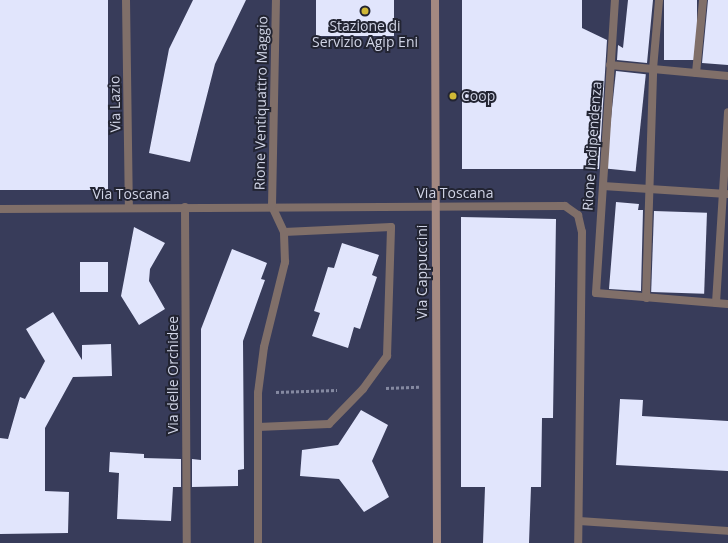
<!DOCTYPE html>
<html>
<head>
<meta charset="utf-8">
<style>
  body { margin:0 }
  #map { position:relative; width:728px; height:543px; overflow:hidden; background:#383c5a; font-family:"Open Sans",sans-serif }
  div>[style] { position:absolute }
  .building>* { inset:0; background:#e1e5fc; transform-origin:0 0 }
  .path>* { height:2.5px; margin-top:-1.25px; transform-origin:0; background:repeating-linear-gradient(90deg,#8589a1 0 3px,transparent 0 5px) }
  .lane>* { height:8px; margin:-4px; padding:0 4px; transform-origin:4px; border-radius:4px; background:#806f69 }
  .street>* { height:8px; margin:-4px; padding:0 4px; transform-origin:4px; border-radius:4px; background:#806f69 }
  .secondary>* { height:8px; margin:-4px; padding:0 4px; transform-origin:4px; border-radius:4px; background:#a48981 }
  .dots>* { width:11px; height:11px; translate:-50% -50%; box-sizing:border-box; border:2px solid #222432; border-radius:50% }
  span { translate:-50% -50%; white-space:nowrap; text-align:center; line-height:1.15; -webkit-text-stroke:4px #222432; paint-order:stroke }
  .poi-label { font-size:14px; color:#d0d4e6 }
  .left { translate:0 -50%; text-align:left }
  .street-label { font-size:14px; color:#d0d4e6 }
</style>
</head>
<body>
<div id="map">
  <div class="building">
    <div style="left:0;top:0;width:108px;height:190px"></div>
    <div style="clip-path:polygon(193px 0,246px 0,215px 64px,190px 162px,149px 153px,169px 49px)"></div>
    <div style="left:316px;top:0;width:78px;height:36px"></div>
    <div style="clip-path:polygon(462px 0,582px 0,582px 28px,607px 40px,599px 169px,462px 169px)"></div>
    <div style="clip-path:polygon(628px 0,653px 0,647px 63px,617px 60px,618px 45px,623px 48px)"></div>
    <div style="left:664px;top:0;width:33px;height:60px"></div>
    <div style="clip-path:polygon(708px 0,728px 0,728px 65px,702px 63px)"></div>
    <div style="left:616px;top:71px;width:30px;height:98px;rotate:6deg"></div>
    <div style="clip-path:polygon(616px 202px,639px 204px,638px 210px,643px 210px,641px 291px,609px 289px)"></div>
    <div style="left:654px;top:211px;width:53px;height:81px;rotate:2deg"></div>
    <div style="clip-path:polygon(461px 217px,556px 219px,553px 418px,542px 418px,541px 487px,531px 487px,529px 543px,483px 543px,485px 487px,461px 487px)"></div>
    <div style="clip-path:polygon(134px 227px,165px 243px,150px 269px,149px 281px,165px 309px,139px 325px,121px 296px)"></div>
    <div style="clip-path:polygon(342px 243px,379px 255px,372px 275px,377px 277px,360px 329px,354px 327px,348px 348px,312px 336px,320px 313px,314px 311px,328px 267px,334px 268px)"></div>
    <div style="clip-path:polygon(232px 249px,267px 263px,261px 279px,265px 280px,243px 341px,244px 469px,238px 470px,238px 486px,192px 487px,192px 459px,201px 460px,201px 329px)"></div>
    <div style="left:80px;top:262px;width:28px;height:30px"></div>
    <div style="clip-path:polygon(53px 312px,82px 360px,82px 345px,111px 344px,112px 376px,73px 377px,45px 428px,45px 491px,69px 492px,68px 533px,0 534px,0 438px,8px 439px,20px 397px,25px 399px,45px 361px,26px 329px)"></div>
    <div style="clip-path:polygon(620px 399px,643px 400px,642px 416px,728px 421px,728px 471px,616px 465px)"></div>
    <div style="clip-path:polygon(361px 410px,388px 425px,372px 461px,389px 497px,364px 512px,339px 479px,300px 476px,302px 450px,338px 445px)"></div>
    <div style="clip-path:polygon(110px 452px,144px 454px,144px 458px,181px 459px,181px 487px,173px 487px,171px 521px,117px 519px,119px 473px,109px 472px)"></div>
  </div>
  <div class="path">
    <div style="left:386px;top:388px;width:33px;rotate:-2deg"></div>
    <div style="left:276px;top:392px;width:61px;rotate:-1.9deg"></div>
  </div>
  <div class="lane">
    <div style="left:653px;top:69px;width:69px;rotate:-85deg"></div>
    <div style="left:696px;top:73px;width:73px;rotate:-84.5deg"></div>
    <div style="left:596px;top:293px;width:132px;rotate:4.8deg"></div>
    <div style="left:258px;top:427px;width:71px;rotate:-2.4deg"></div>
    <div style="left:329px;top:424px;width:49px;rotate:-45.8deg"></div>
    <div style="left:363px;top:389px;width:41px;rotate:-54deg"></div>
    <div style="left:387px;top:356px;width:129px;rotate:-88.2deg"></div>
    <div style="left:391px;top:227px;width:107px;rotate:177.3deg"></div>
  </div>
  <div class="street">
    <div style="left:126px;top:0;width:207px;rotate:89.2deg"></div>
    <div style="left:610px;top:65px;width:119px;rotate:5.3deg"></div>
    <div style="left:603px;top:186px;width:124px;rotate:3.7deg"></div>
    <div style="left:185px;top:207px;width:336px;rotate:89.7deg"></div>
    <div style="left:0;top:209px;width:565px;rotate:-0.3deg"></div>
    <div style="left:565px;top:206px;width:16px;rotate:35deg"></div>
    <div style="left:578px;top:215px;width:17px;rotate:77deg"></div>
    <div style="left:582px;top:232px;width:311px;rotate:90.7deg"></div>
    <div style="left:596px;top:293px;width:294px;rotate:-86.3deg"></div>
    <div style="left:646px;top:298px;width:229px;rotate:-88.2deg"></div>
    <div style="left:716px;top:303px;width:191px;rotate:-86.4deg"></div>
    <div style="left:579px;top:521px;width:149px;rotate:3.8deg"></div>
    <div style="left:258px;top:543px;width:150px;rotate:-90deg"></div>
    <div style="left:258px;top:393px;width:46px;rotate:-82.6deg"></div>
    <div style="left:264px;top:347px;width:88px;rotate:-76.1deg"></div>
    <div style="left:285px;top:262px;width:30px;rotate:-92deg"></div>
    <div style="left:284px;top:232px;width:29px;rotate:-115deg"></div>
    <div style="left:272px;top:206px;width:206px;rotate:-88.9deg"></div>
  </div>
  <div class="secondary">
    <div style="left:435px;top:0;width:543px;rotate:89.79deg"></div>
  </div>
  <div class="dots">
    <div style="left:365px;top:11px;background:#d0b836"></div>
    <div style="left:453px;top:96px;background:#d0b836"></div>
  </div>
  <div class="poi-label">
    <span style="left:365px;top:34px">Stazione di<br>Servizio Agip Eni</span>
    <span class="left" style="left:461px;top:96px">Coop</span>
  </div>
  <div class="street-label">
    <span style="left:261px;top:103px;rotate:-89deg">Rione Ventiquattro Maggio</span>
    <span style="left:115px;top:104px;rotate:-91deg">Via Lazio</span>
    <span style="left:592px;top:146px;rotate:-86deg">Rione Indipendenza</span>
    <span style="left:455px;top:193px">Via Toscana</span>
    <span style="left:131px;top:194px">Via Toscana</span>
    <span style="left:422px;top:272px;rotate:-90deg">Via Cappuccini</span>
    <span style="left:173px;top:375px;rotate:-90deg">Via delle Orchidee</span>
  </div>
</div>
</body>
</html>
